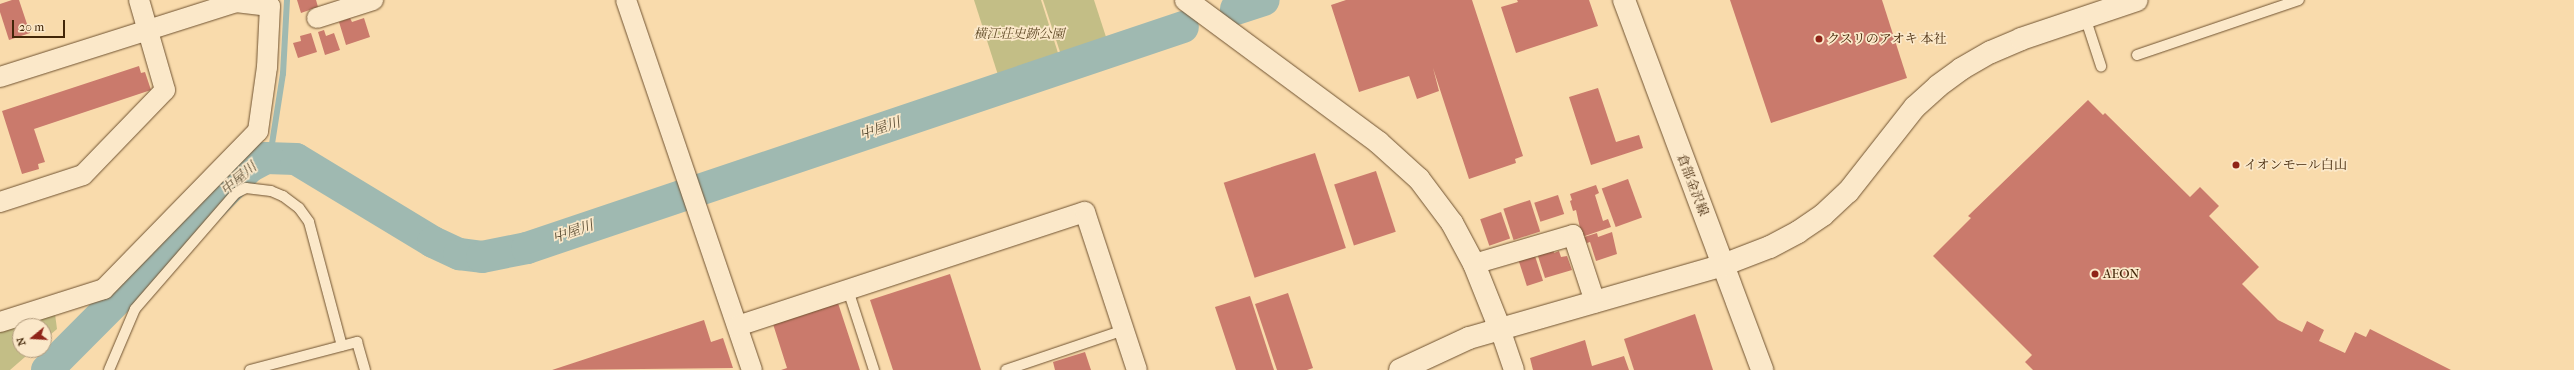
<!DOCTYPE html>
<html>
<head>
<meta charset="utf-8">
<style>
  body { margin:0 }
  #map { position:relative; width:2574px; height:370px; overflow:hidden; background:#f9dbac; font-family:"IM FELL French Canon","Noto Serif JP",serif }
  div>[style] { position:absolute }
  .green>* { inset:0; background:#c3be86 }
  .stream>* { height:5.5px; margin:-2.75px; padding:0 2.75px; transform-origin:2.75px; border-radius:2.75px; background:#9fb9b1 }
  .river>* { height:32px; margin:-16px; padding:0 16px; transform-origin:16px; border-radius:16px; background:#9fb9b1 }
  .building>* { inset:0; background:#ca7a6c; transform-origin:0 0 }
  .roads { filter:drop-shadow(0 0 1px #705331) drop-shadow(0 0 1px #705331) }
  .lane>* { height:10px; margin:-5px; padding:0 5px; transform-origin:5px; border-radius:5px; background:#fbe8c9 }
  .street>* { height:20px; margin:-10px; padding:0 10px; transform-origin:10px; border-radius:10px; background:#fbe8c9 }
  .secondary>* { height:22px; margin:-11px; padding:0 11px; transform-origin:11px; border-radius:11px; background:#fbe8c9 }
  .dots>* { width:11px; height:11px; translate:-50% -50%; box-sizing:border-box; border:2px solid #fbe8c9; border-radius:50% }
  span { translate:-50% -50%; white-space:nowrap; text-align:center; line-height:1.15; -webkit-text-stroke:3.5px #fbe8c9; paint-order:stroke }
  .park-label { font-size:13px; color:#624c28; font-style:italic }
  .poi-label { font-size:13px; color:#422608 }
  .left { translate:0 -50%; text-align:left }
  .street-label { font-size:13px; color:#422608 }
  .water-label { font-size:14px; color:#594b32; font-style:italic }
  .north { position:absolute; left:12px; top:318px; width:40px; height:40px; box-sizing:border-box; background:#fbe8c9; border:1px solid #b19a7c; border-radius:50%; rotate:252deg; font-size:11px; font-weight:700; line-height:16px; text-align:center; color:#422608 }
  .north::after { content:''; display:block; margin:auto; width:14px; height:18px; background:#8f2418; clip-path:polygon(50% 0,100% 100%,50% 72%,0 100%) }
  .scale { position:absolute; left:12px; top:20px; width:53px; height:18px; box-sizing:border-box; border:2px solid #422608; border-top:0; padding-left:5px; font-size:12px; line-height:14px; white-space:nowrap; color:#422608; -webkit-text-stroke:3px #fbe8c9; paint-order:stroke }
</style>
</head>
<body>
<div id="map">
  <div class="green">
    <div style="clip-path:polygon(974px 0,1041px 0,1059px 56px,998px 75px)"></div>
    <div style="clip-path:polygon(1043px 0,1094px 0,1107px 40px,1061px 55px)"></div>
    <div style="clip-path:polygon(55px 314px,57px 329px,44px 340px,44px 326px,20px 326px,20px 350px,33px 350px,10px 370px,0 370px,0 332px)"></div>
  </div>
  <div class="stream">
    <div style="left:272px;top:144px;width:71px;rotate:-81.1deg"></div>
    <div style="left:283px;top:74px;width:74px;rotate:-86.9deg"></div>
    <div style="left:266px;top:158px;width:5px;rotate:-68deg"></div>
  </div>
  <div class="river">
    <div style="left:1236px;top:9px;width:29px;rotate:-18deg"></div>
    <div style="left:47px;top:370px;width:286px;rotate:-45.1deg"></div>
    <div style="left:249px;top:167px;width:19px;rotate:-28deg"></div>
    <div style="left:266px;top:158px;width:30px;rotate:2deg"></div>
    <div style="left:296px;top:159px;width:160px;rotate:31.2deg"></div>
    <div style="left:433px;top:242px;width:29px;rotate:25deg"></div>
    <div style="left:459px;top:254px;width:23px;rotate:7deg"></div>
    <div style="left:482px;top:257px;width:46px;rotate:-11.3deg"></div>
    <div style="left:527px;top:248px;width:692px;rotate:-18.62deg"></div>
  </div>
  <div class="building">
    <div style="clip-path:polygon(12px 0,19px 0,30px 33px,9px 40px,0 12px,0 4px)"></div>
    <div style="clip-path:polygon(297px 0,316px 0,318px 7px,301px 13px)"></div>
    <div style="clip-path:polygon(1346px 0,1472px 0,1523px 156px,1515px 159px,1516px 163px,1469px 179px,1433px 68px,1439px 91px,1417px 99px,1409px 76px,1359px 92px,1331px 5px)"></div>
    <div style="clip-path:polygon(1517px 0,1589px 0,1598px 26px,1516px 53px,1501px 7px,1518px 2px)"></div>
    <div style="clip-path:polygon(1730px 0,1882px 0,1907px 78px,1771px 123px)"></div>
    <div style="clip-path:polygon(350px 18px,352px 22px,364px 18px,370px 37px,346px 45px,339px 22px)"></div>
    <div style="clip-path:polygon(324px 30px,326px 36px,334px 33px,340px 50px,325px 55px,318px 32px)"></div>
    <div style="clip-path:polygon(311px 33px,317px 52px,298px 58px,293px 43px,301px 41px,300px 36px)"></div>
    <div style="clip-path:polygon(139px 66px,141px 73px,145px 72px,151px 90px,34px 129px,45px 162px,38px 164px,39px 169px,22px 174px,2px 111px)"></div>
    <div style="clip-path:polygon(1598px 88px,1616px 142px,1639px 135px,1643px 148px,1591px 165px,1569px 97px)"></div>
    <div style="clip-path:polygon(2088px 100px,2103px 115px,2105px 113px,2190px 197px,2200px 187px,2219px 206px,2209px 216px,2259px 267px,2242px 284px,2278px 320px,2302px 332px,2307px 321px,2324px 330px,2319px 341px,2345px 353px,2355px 332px,2366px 337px,2370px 329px,2451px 370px,2033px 370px,2025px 362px,2032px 355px,1933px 256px,1971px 218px,1968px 216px)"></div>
    <div style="left:1315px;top:153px;width:100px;height:96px;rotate:72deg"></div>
    <div style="left:1376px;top:171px;width:64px;height:44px;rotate:72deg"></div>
    <div style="left:1628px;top:179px;width:41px;height:28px;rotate:70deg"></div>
    <div style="clip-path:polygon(1596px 185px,1599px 193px,1595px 195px,1603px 221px,1608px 219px,1611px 227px,1582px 237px,1576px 210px,1573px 211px,1570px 201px,1572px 200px,1570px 194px)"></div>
    <div style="left:1558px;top:195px;width:20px;height:25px;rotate:72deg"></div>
    <div style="left:1530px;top:200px;width:33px;height:28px;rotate:72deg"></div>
    <div style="left:1501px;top:212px;width:28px;height:22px;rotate:71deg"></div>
    <div style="clip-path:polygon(1612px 232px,1617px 254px,1596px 261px,1590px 242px,1587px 243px,1584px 237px,1597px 233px,1598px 237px)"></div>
    <div style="clip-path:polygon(1553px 248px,1554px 253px,1559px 251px,1561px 257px,1567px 256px,1572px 270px,1545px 278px,1537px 253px)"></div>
    <div style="left:1535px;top:256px;width:26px;height:17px;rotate:72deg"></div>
    <div style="clip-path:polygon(950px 274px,981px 370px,893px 370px,870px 300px)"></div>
    <div style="clip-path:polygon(1288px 293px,1313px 368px,1307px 370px,1277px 370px,1255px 304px)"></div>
    <div style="clip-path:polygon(1250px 296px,1274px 370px,1236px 370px,1215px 307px)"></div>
    <div style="clip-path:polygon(838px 303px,860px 370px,781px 370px,787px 368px,773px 324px)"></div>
    <div style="clip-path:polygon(1695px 314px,1713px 370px,1634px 370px,1624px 339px)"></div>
    <div style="clip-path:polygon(704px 320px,711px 342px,723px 338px,733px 368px,552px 370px)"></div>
    <div style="clip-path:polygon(1585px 340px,1592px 366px,1624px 356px,1629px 370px,1533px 370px,1530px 358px)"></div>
    <div style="clip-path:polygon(1085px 352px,1091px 370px,1055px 370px,1053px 362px)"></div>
  </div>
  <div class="roads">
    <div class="lane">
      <div style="left:2085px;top:17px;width:52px;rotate:71.9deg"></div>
      <div style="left:2137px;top:55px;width:171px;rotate:-18.8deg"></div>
      <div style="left:848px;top:290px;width:84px;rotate:72deg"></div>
      <div style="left:109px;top:370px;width:66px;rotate:-66.9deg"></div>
      <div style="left:135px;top:309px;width:154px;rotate:-49deg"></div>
      <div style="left:236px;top:193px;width:11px;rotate:-27deg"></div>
      <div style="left:246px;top:188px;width:25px;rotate:7deg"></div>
      <div style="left:271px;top:191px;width:13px;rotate:23deg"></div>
      <div style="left:283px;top:196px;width:20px;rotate:37deg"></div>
      <div style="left:299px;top:208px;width:17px;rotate:54deg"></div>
      <div style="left:309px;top:222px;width:128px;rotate:75.1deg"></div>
      <div style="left:250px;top:370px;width:111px;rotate:-14.7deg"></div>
      <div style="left:357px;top:342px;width:29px;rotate:74deg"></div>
      <div style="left:1006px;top:370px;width:125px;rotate:-18.7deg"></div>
    </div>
    <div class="street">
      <div style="left:626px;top:0;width:391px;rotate:71.2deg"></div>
      <div style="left:317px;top:18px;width:59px;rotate:-17.8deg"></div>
      <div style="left:0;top:77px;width:248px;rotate:-17.6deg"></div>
      <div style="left:236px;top:2px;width:34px;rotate:7deg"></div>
      <div style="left:270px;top:6px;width:61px;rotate:92.8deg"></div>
      <div style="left:267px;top:67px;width:65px;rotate:98deg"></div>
      <div style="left:258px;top:131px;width:221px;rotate:134.3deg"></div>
      <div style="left:104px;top:289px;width:109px;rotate:162.4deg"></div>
      <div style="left:0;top:202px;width:87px;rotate:-18deg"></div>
      <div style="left:83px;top:175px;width:118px;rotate:-46deg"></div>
      <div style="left:165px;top:90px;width:94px;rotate:-106.1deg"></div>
      <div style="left:1474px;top:264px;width:103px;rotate:-16.3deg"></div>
      <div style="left:1573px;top:235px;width:71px;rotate:71.8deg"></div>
      <div style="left:738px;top:326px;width:365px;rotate:-18.2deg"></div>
      <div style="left:1085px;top:212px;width:166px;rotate:71.8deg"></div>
      <div style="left:1500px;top:329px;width:43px;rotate:71.1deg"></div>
    </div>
    <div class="secondary">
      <div style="left:1186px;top:0;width:239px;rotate:36.5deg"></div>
      <div style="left:1378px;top:142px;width:55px;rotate:42.1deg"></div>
      <div style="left:1419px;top:179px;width:55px;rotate:53.1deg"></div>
      <div style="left:1452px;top:223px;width:47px;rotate:61.8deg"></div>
      <div style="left:1474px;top:264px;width:70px;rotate:68.2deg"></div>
      <div style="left:1624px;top:0;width:395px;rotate:69.5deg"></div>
      <div style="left:1400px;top:370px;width:76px;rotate:-24.9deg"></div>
      <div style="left:1469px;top:338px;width:264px;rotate:-16deg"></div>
      <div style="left:1723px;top:265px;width:50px;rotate:-21deg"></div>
      <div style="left:1770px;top:247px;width:32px;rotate:-28deg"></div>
      <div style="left:1798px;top:232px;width:30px;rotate:-34deg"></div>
      <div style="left:1823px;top:215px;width:34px;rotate:-43deg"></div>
      <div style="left:1848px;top:192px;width:108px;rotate:-51.8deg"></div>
      <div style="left:1915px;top:107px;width:31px;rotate:-42deg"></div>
      <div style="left:1938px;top:86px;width:29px;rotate:-36deg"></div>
      <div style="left:1961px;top:69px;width:34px;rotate:-30deg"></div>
      <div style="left:1991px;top:52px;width:33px;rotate:-23deg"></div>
      <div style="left:2021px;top:39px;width:122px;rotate:-18.6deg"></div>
    </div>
  </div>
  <div class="dots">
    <div style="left:1819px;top:39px;background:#8f2418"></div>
    <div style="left:2236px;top:165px;background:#8f2418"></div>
    <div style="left:2095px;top:274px;background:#8f2418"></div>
  </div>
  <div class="park-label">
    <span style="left:1019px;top:34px">横江荘史跡公園</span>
  </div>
  <div class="poi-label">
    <span class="left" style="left:1827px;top:39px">クスリのアオキ 本社</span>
    <span class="left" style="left:2244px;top:165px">イオンモール白山</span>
    <span class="left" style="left:2103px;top:274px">AEON</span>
  </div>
  <div class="street-label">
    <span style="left:1692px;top:185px;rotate:69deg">倉部金沢線</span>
  </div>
  <div class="water-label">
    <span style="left:880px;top:129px;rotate:-19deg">中屋川</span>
    <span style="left:239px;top:179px;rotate:-41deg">中屋川</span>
    <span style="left:573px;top:232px;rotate:-19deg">中屋川</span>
  </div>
  <div class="north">N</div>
  <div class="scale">20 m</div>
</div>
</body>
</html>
